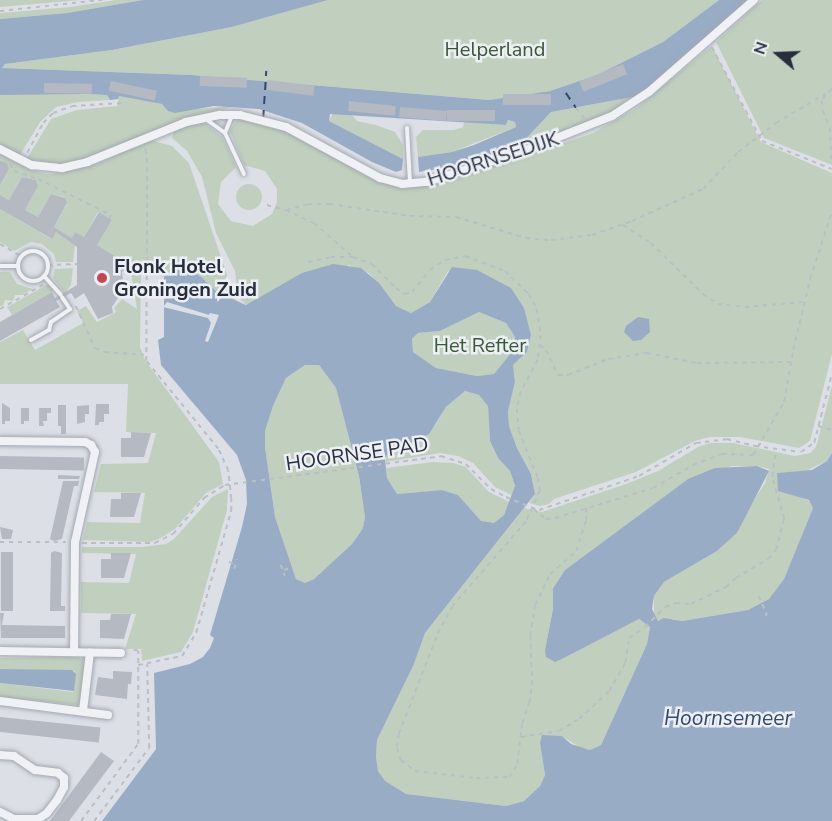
<!DOCTYPE html>
<html>
<head>
<meta charset="utf-8">
<style>
  body { margin:0 }
  #map { position:relative; width:832px; height:821px; overflow:hidden; background:#dce0e6; font-family:"Nunito Sans",sans-serif }
  div>[style] { position:absolute }
  .green>* { inset:0; background:#c1d0be }
  .round { border-radius:50% }
  .water>* { inset:0; background:#98acc5 }
  .pier>* { inset:0; background:#dce0e6 }
  .ferry>* { height:1.5px; margin-top:-0.75px; transform-origin:0; background:repeating-linear-gradient(90deg,#334a6e 0 8px,transparent 0 14px) }
  .building>* { inset:0; background:#b4b9c2; transform-origin:0 0 }
  .path>* { height:1.5px; margin-top:-0.75px; transform-origin:0; background:repeating-linear-gradient(90deg,#bbbec5 0 4.5px,transparent 0 9px) }
  .roads { filter:drop-shadow(0 0 2px #a2a7b0) drop-shadow(0 0 2px #a2a7b0) }
  .service>* { height:4px; margin:-2px; padding:0 2px; transform-origin:2px; border-radius:2px; background:#eff1f5 }
  .service>.ring { margin:-2px; padding:0; box-sizing:content-box; background:none; border:4px solid #eff1f5; border-radius:50% }
  .minor>* { height:8px; margin:-4px; padding:0 4px; transform-origin:4px; border-radius:4px; background:#eff1f5 }
  .dots>* { width:16px; height:16px; translate:-50% -50%; box-sizing:border-box; border:3px solid #eceff4; border-radius:50% }
  span { translate:-50% -50%; white-space:nowrap; text-align:center; line-height:1.15; -webkit-text-stroke:5px #eceff4; paint-order:stroke }
  .park-label { font-size:20px; color:#395735 }
  .street-label { font-size:20px; color:#272d3c }
  .poi-label { font-size:20px; color:#272d3c; font-weight:700 }
  .left { translate:0 -50%; text-align:left }
  .water-label { font-size:21px; color:#334a6e; font-style:italic }
  .north { position:absolute; left:748px; top:24px; width:60px; height:60px; -webkit-text-stroke:4px #eceff4; paint-order:stroke; rotate:289deg; font-size:16px; font-weight:700; line-height:24px; text-align:center; color:#272d3c }
  .north::after { content:''; display:block; margin:auto; width:21px; height:27px; background:#272d3c; clip-path:polygon(50% 0,100% 100%,50% 72%,0 100%) }
</style>
</head>
<body>
<div id="map">
  <div class="green">
    <div style="clip-path:polygon(0 0,81px 0,0 7px)"></div>
    <div style="clip-path:polygon(116px 0,143px 0,67px 13px,0 19px,0 13px,70px 7px)"></div>
    <div style="clip-path:polygon(328px 0,719px 0,663px 42px,597px 75px,550px 91px,489px 100px,192px 75px,2px 68px,5px 64px,112px 50px,232px 27px)"></div>
    <div style="clip-path:polygon(762px 0,832px 0,832px 165px,764px 138px,716px 42px)"></div>
    <div style="clip-path:polygon(712px 46px,761px 142px,832px 173px,832px 354px,810px 441px,799px 448px,740px 437px,710px 437px,695px 441px,636px 472px,554px 499px,549px 504px,540px 506px,529px 503px,535px 494px,531px 474px,517px 448px,509px 426px,508px 410px,515px 382px,513px 365px,527px 352px,531px 335px,448px 271px,430px 302px,411px 313px,396px 306px,369px 273px,349px 265px,246px 305px,238px 297px,235px 271px,216px 233px,202px 177px,187px 151px,172px 138px,174px 131px,199px 122px,204px 123px,222px 137px,236px 167px,221px 182px,218px 204px,231px 221px,253px 226px,272px 214px,277px 202px,277px 189px,265px 171px,244px 165px,230px 131px,237px 119px,282px 128px,364px 173px,427px 186px,448px 182px,593px 133px,637px 108px)"></div>
    <div style="clip-path:polygon(47px 93px,107px 95px,110px 100px,78px 102px,56px 107px,40px 122px,20px 155px,0 144px,0 95px)"></div>
    <div style="clip-path:polygon(119px 95px,163px 104px,168px 111px,237px 106px,190px 117px,111px 150px,67px 164px,53px 165px,26px 160px,51px 119px,77px 110px,117px 106px)"></div>
    <div style="clip-path:polygon(638px 96px,616px 112px,553px 136px,521px 144px,551px 112px)"></div>
    <div style="clip-path:polygon(333px 113px,352px 115px,357px 121px,376px 125px,395px 132px,403px 145px,403px 159px,329px 121px)"></div>
    <div style="clip-path:polygon(508px 120px,515px 122px,516px 127px,452px 152px,418px 157px,416px 137px,423px 130px,454px 130px,463px 127px,464px 122px,506px 125px)"></div>
    <div style="clip-path:polygon(150px 140px,172px 146px,189px 163px,236px 301px,217px 292px,200px 276px,173px 270px,164px 277px,141px 272px,140px 347px,145px 360px,219px 462px,223px 484px,206px 493px,175px 529px,159px 539px,150px 542px,83px 540px,87px 522px,140px 523px,145px 493px,94px 492px,101px 464px,148px 463px,156px 433px,126px 432px,128px 384px,0 384px,0 342px,23px 330px,35px 350px,83px 323px,77px 311px,86px 306px,97px 322px,116px 312px,114px 308px,122px 299px,137px 309px,131px 273px,127px 273px,129px 264px,97px 245px,112px 220px,98px 212px,84px 237px,75px 233px,72px 238px,54px 227px,67px 204px,64px 197px,51px 194px,38px 217px,25px 210px,38px 186px,36px 180px,22px 177px,9px 200px,0 195px,0 185px,9px 169px,0 161px,0 154px,31px 170px,46px 174px,62px 173px,97px 164px)"></div>
    <div class="round" style="left:236px;top:184px;width:26px;height:26px"></div>
    <div style="clip-path:polygon(0 209px,51px 239px,56px 232px,70px 241px,75px 245px,73px 262px,56px 262px,54px 254px,42px 244px,31px 242px,14px 251px,0 242px)"></div>
    <div style="clip-path:polygon(73px 268px,71px 285px,65px 293px,53px 278px,55px 269px)"></div>
    <div style="clip-path:polygon(0 272px,10px 272px,17px 284px,33px 289px,22px 295px,15px 295px,13px 301px,5px 300px,3px 306px,0 306px)"></div>
    <div style="clip-path:polygon(48px 284px,54px 289px,52px 292px,12px 315px,7px 307px)"></div>
    <div style="clip-path:polygon(479px 312px,506px 323px,515px 337px,511px 353px,494px 374px,477px 376px,436px 368px,413px 352px,412px 339px,418px 333px,440px 331px)"></div>
    <div style="clip-path:polygon(305px 365px,319px 365px,336px 388px,359px 476px,365px 517px,363px 528px,352px 544px,314px 579px,305px 583px,296px 579px,275px 517px,265px 447px,265px 431px,273px 406px,286px 378px)"></div>
    <div style="clip-path:polygon(832px 386px,832px 453px,827px 461px,806px 471px,777px 473px,800px 497px,812px 502px,813px 508px,784px 579px,769px 599px,748px 610px,682px 621px,673px 619px,658px 621px,654px 616px,654px 596px,664px 582px,717px 551px,737px 533px,747px 511px,765px 483px,769px 469px,757px 466px,732px 466px,688px 479px,565px 570px,553px 587px,553px 609px,545px 650px,562px 659px,636px 620px,639px 619px,650px 627px,647px 644px,601px 745px,590px 750px,579px 747px,562px 736px,540px 743px,545px 775px,540px 786px,524px 801px,506px 806px,406px 794px,384px 781px,378px 771px,376px 756px,377px 740px,414px 664px,425px 633px,524px 508px,542px 512px,626px 484px,658px 471px,698px 447px,710px 443px,733px 443px,795px 456px,810px 453px,816px 447px)"></div>
    <div style="clip-path:polygon(465px 391px,479px 395px,488px 405px,490px 441px,498px 458px,510px 471px,516px 490px,513px 496px,495px 487px,473px 463px,458px 456px,440px 453px,385px 462px,387px 455px,419px 440px,436px 424px,446px 407px)"></div>
    <div style="clip-path:polygon(433px 462px,453px 463px,466px 467px,489px 492px,510px 502px,504px 515px,494px 523px,488px 523px,481px 521px,458px 495px,442px 490px,397px 494px,387px 478px,386px 468px)"></div>
    <div style="clip-path:polygon(228px 489px,227px 510px,193px 632px,181px 652px,142px 661px,141px 649px,125px 649px,136px 614px,81px 613px,81px 582px,129px 583px,136px 554px,82px 553px,82px 547px,141px 547px,166px 544px,174px 539px,212px 497px)"></div>
    <div style="clip-path:polygon(76px 657px,82px 659px,86px 665px,81px 700px,78px 705px,0 697px,0 683px,73px 692px,75px 671px,0 669px,0 658px)"></div>
  </div>
  <div class="water">
    <div style="clip-path:polygon(143px 0,328px 0,232px 27px,112px 50px,5px 64px,2px 68px,192px 75px,489px 100px,550px 91px,597px 75px,663px 42px,719px 0,748px 0,638px 96px,551px 112px,521px 144px,457px 166px,419px 172px,418px 157px,452px 152px,474px 145px,516px 127px,515px 122px,508px 120px,506px 125px,330px 114px,329px 121px,403px 159px,402px 170px,396px 172px,372px 162px,302px 123px,259px 109px,214px 106px,175px 113px,168px 111px,162px 104px,119px 96px,118px 99px,110px 100px,107px 95px,85px 94px,0 95px,0 19px,67px 13px)"></div>
    <div style="clip-path:polygon(evenodd,333px 264px,361px 268px,379px 283px,396px 306px,411px 313px,430px 302px,452px 267px,477px 270px,511px 288px,524px 308px,531px 335px,527px 352px,513px 365px,515px 382px,508px 411px,509px 426px,517px 448px,531px 474px,535px 494px,425px 633px,414px 664px,377px 740px,376px 756px,378px 771px,385px 781px,406px 794px,506px 806px,524px 801px,540px 786px,545px 775px,540px 743px,542px 735px,562px 736px,571px 744px,590px 750px,601px 745px,647px 644px,650px 627px,639px 619px,562px 659px,555px 662px,546px 657px,545px 650px,553px 609px,553px 588px,565px 570px,688px 479px,715px 468px,757px 466px,769px 471px,737px 533px,717px 551px,664px 582px,654px 596px,652px 609px,658px 621px,664px 618px,682px 621px,748px 610px,769px 599px,784px 579px,813px 508px,809px 500px,778px 491px,777px 473px,812px 470px,827px 461px,832px 453px,832px 821px,102px 821px,156px 749px,154px 673px,190px 664px,203px 657px,210px 648px,214px 638px,210px 635px,242px 527px,247px 504px,246px 480px,237px 455px,161px 365px,158px 340px,164px 337px,164px 277px,173px 270px,190px 271px,200px 276px,217px 292px,246px 305px,302px 273px,333px 264px,479px 312px,506px 323px,515px 337px,511px 353px,494px 374px,477px 376px,436px 368px,413px 352px,412px 339px,418px 333px,440px 331px,479px 312px,333px 264px,305px 365px,319px 365px,336px 388px,359px 476px,365px 517px,363px 528px,352px 544px,314px 579px,305px 583px,296px 579px,275px 517px,265px 447px,265px 431px,273px 406px,286px 378px,305px 365px,333px 264px,465px 391px,479px 395px,488px 406px,490px 441px,498px 458px,510px 471px,515px 486px,504px 515px,494px 523px,481px 521px,458px 495px,442px 490px,397px 494px,387px 478px,385px 460px,387px 455px,429px 434px,446px 407px,465px 391px)"></div>
    <div style="clip-path:polygon(638px 317px,649px 319px,650px 332px,641px 340px,633px 341px,624px 332px,626px 326px)"></div>
    <div style="clip-path:polygon(0 669px,72px 670px,76px 674px,74px 691px,0 683px)"></div>
  </div>
  <div class="pier">
    <div style="clip-path:polygon(167px 302px,209px 315px,210px 313px,219px 315px,208px 342px,205px 341px,211px 323px,208px 318px,163px 307px)"></div>
  </div>
  <div class="ferry">
    <div style="left:566px;top:93px;width:18px;rotate:56deg"></div>
    <div style="left:263px;top:118px;width:47px;rotate:-86.3deg"></div>
  </div>
  <div class="building">
    <div style="left:623px;top:64px;width:11px;height:47px;rotate:68deg"></div>
    <div style="left:200px;top:76px;width:47px;height:10px;rotate:2deg"></div>
    <div style="left:268px;top:80px;width:47px;height:10px;rotate:7deg"></div>
    <div style="left:111px;top:81px;width:47px;height:10px;rotate:12deg"></div>
    <div style="left:44px;top:83px;width:48px;height:10px;rotate:1deg"></div>
    <div style="left:551px;top:94px;width:11px;height:48px;rotate:90deg"></div>
    <div style="left:349px;top:101px;width:47px;height:10px;rotate:6deg"></div>
    <div style="left:400px;top:107px;width:47px;height:10px;rotate:5deg"></div>
    <div style="left:495px;top:110px;width:11px;height:48px;rotate:90deg"></div>
    <div style="clip-path:polygon(0 161px,7px 163px,9px 169px,0 185px)"></div>
    <div style="clip-path:polygon(22px 177px,36px 180px,38px 186px,25px 210px,38px 217px,51px 194px,65px 198px,67px 203px,54px 227px,72px 238px,75px 232px,84px 237px,99px 212px,112px 220px,97px 245px,127px 263px,128px 267px,122px 272px,124px 289px,112px 307px,113px 313px,98px 319px,84px 293px,75px 299px,71px 293px,56px 301px,60px 307px,0 341px,0 322px,52px 292px,55px 298px,77px 285px,77px 247px,56px 232px,52px 239px,0 209px,0 195px,9px 200px)"></div>
    <div style="clip-path:polygon(2px 403px,10px 408px,10px 421px,5px 421px,5px 424px,2px 424px)"></div>
    <div style="clip-path:polygon(96px 404px,109px 404px,109px 414px,104px 414px,104px 422px,99px 422px,99px 425px,95px 425px)"></div>
    <div style="clip-path:polygon(58px 405px,66px 405px,66px 434px,61px 434px,61px 426px,58px 426px)"></div>
    <div style="clip-path:polygon(89px 405px,89px 414px,85px 414px,85px 422px,77px 424px,77px 406px)"></div>
    <div style="clip-path:polygon(21px 408px,29px 408px,29px 421px,24px 421px,24px 424px,21px 424px)"></div>
    <div style="clip-path:polygon(39px 408px,51px 408px,51px 413px,47px 413px,47px 421px,43px 421px,44px 426px,39px 426px)"></div>
    <div style="clip-path:polygon(131px 432px,151px 433px,144px 457px,121px 457px,121px 438px,131px 438px)"></div>
    <div style="left:0;top:456px;width:84px;height:13px;rotate:1deg"></div>
    <div style="clip-path:polygon(58px 475px,80px 476px,79px 479px,58px 479px)"></div>
    <div style="clip-path:polygon(63px 481px,79px 481px,78px 486px,74px 486px,62px 539px,54px 541px,50px 539px)"></div>
    <div style="clip-path:polygon(121px 493px,141px 493px,134px 517px,110px 517px,111px 499px,121px 499px)"></div>
    <div style="clip-path:polygon(0 527px,13px 530px,11px 539px,2px 539px)"></div>
    <div style="clip-path:polygon(54px 551px,62px 553px,61px 606px,65px 606px,65px 611px,50px 611px,51px 553px)"></div>
    <div style="left:1px;top:552px;width:12px;height:59px"></div>
    <div style="clip-path:polygon(111px 553px,131px 553px,124px 578px,101px 578px,101px 559px,111px 559px)"></div>
    <div style="clip-path:polygon(0 613px,4px 613px,2px 625px,65px 626px,65px 638px,1px 638px)"></div>
    <div style="clip-path:polygon(111px 614px,131px 614px,124px 639px,100px 638px,100px 620px,110px 620px)"></div>
    <div style="clip-path:polygon(113px 671px,132px 672px,131px 684px,128px 684px,127px 699px,95px 695px,98px 677px,113px 679px)"></div>
    <div style="left:0;top:717px;width:101px;height:15px;rotate:6deg"></div>
    <div style="clip-path:polygon(101px 752px,114px 761px,69px 821px,50px 821px)"></div>
  </div>
  <div class="path">
    <div style="left:0;top:11px;width:103px;rotate:-6.2deg"></div>
    <div style="left:712px;top:47px;width:106px;rotate:62deg"></div>
    <div style="left:762px;top:141px;width:75px;rotate:21.8deg"></div>
    <div style="left:832px;top:89px;width:15px;rotate:132deg"></div>
    <div style="left:822px;top:100px;width:11px;rotate:85deg"></div>
    <div style="left:823px;top:111px;width:18px;rotate:68deg"></div>
    <div style="left:830px;top:128px;width:34px;rotate:87deg"></div>
    <div style="left:576px;top:108px;width:13px;rotate:51deg"></div>
    <div style="left:27px;top:153px;width:34px;rotate:-62deg"></div>
    <div style="left:43px;top:123px;width:14px;rotate:-45deg"></div>
    <div style="left:53px;top:113px;width:20px;rotate:-20deg"></div>
    <div style="left:72px;top:106px;width:50px;rotate:-3.4deg"></div>
    <div style="left:10px;top:164px;width:8px;rotate:60deg"></div>
    <div style="left:14px;top:171px;width:25px;rotate:18deg"></div>
    <div style="left:38px;top:179px;width:81px;rotate:26.3deg"></div>
    <div style="left:111px;top:215px;width:4px;rotate:104deg"></div>
    <div style="left:267px;top:205px;width:20px;rotate:15deg"></div>
    <div style="left:286px;top:210px;width:23px;rotate:-15deg"></div>
    <div style="left:308px;top:204px;width:22px"></div>
    <div style="left:330px;top:204px;width:81px;rotate:8.5deg"></div>
    <div style="left:410px;top:216px;width:46px;rotate:1.2deg"></div>
    <div style="left:456px;top:217px;width:73px;rotate:16.7deg"></div>
    <div style="left:526px;top:238px;width:25px;rotate:5deg"></div>
    <div style="left:551px;top:240px;width:41px;rotate:-7deg"></div>
    <div style="left:592px;top:235px;width:42px;rotate:-19.3deg"></div>
    <div style="left:632px;top:221px;width:78px;rotate:-24.3deg"></div>
    <div style="left:703px;top:189px;width:51px;rotate:-46.6deg"></div>
    <div style="left:738px;top:152px;width:48px;rotate:-37.3deg"></div>
    <div style="left:776px;top:123px;width:57px;rotate:-30.6deg"></div>
    <div style="left:286px;top:210px;width:31px;rotate:25deg"></div>
    <div style="left:314px;top:223px;width:50px;rotate:41deg"></div>
    <div style="left:623px;top:225px;width:33px;rotate:33deg"></div>
    <div style="left:651px;top:243px;width:73px;rotate:44.4deg"></div>
    <div style="left:703px;top:294px;width:18px;rotate:34deg"></div>
    <div style="left:718px;top:304px;width:27px;rotate:6deg"></div>
    <div style="left:745px;top:307px;width:59px;rotate:-4.8deg"></div>
    <div style="left:0;top:244px;width:24px;rotate:30deg"></div>
    <div style="left:308px;top:262px;width:24px;rotate:-12deg"></div>
    <div style="left:331px;top:257px;width:22px"></div>
    <div style="left:353px;top:257px;width:20px;rotate:20deg"></div>
    <div style="left:372px;top:264px;width:34px;rotate:45deg"></div>
    <div style="left:396px;top:288px;width:11px;rotate:34deg"></div>
    <div style="left:405px;top:294px;width:7px;rotate:-16deg"></div>
    <div style="left:412px;top:292px;width:28px;rotate:-51deg"></div>
    <div style="left:430px;top:270px;width:18px;rotate:-34deg"></div>
    <div style="left:445px;top:260px;width:20px;rotate:-11deg"></div>
    <div style="left:465px;top:256px;width:43px;rotate:20.6deg"></div>
    <div style="left:505px;top:271px;width:33px;rotate:44deg"></div>
    <div style="left:529px;top:294px;width:17px;rotate:62deg"></div>
    <div style="left:537px;top:309px;width:26px;rotate:81deg"></div>
    <div style="left:541px;top:335px;width:25px;rotate:97deg"></div>
    <div style="left:538px;top:360px;width:36px;rotate:118deg"></div>
    <div style="left:521px;top:392px;width:17px;rotate:103deg"></div>
    <div style="left:517px;top:409px;width:22px;rotate:85deg"></div>
    <div style="left:519px;top:431px;width:51px;rotate:68deg"></div>
    <div style="left:538px;top:478px;width:13px;rotate:81deg"></div>
    <div style="left:540px;top:491px;width:34px;rotate:114deg"></div>
    <div style="left:526px;top:522px;width:111px;rotate:131deg"></div>
    <div style="left:453px;top:606px;width:26px;rotate:119deg"></div>
    <div style="left:440px;top:629px;width:113px;rotate:111.3deg"></div>
    <div style="left:399px;top:734px;width:14px;rotate:98deg"></div>
    <div style="left:397px;top:748px;width:13px;rotate:72deg"></div>
    <div style="left:401px;top:760px;width:18px;rotate:38deg"></div>
    <div style="left:415px;top:771px;width:61px;rotate:6.5deg"></div>
    <div style="left:476px;top:778px;width:33px;rotate:-2deg"></div>
    <div style="left:509px;top:777px;width:15px;rotate:-58deg"></div>
    <div style="left:517px;top:764px;width:41px;rotate:-83deg"></div>
    <div style="left:522px;top:723px;width:21px;rotate:-71deg"></div>
    <div style="left:529px;top:703px;width:18px;rotate:-81deg"></div>
    <div style="left:532px;top:685px;width:49px;rotate:-92.3deg"></div>
    <div style="left:530px;top:636px;width:31px;rotate:-81deg"></div>
    <div style="left:535px;top:605px;width:34px;rotate:-64deg"></div>
    <div style="left:550px;top:574px;width:35px;rotate:-41deg"></div>
    <div style="left:576px;top:551px;width:32px;rotate:-72deg"></div>
    <div style="left:586px;top:521px;width:13px;rotate:-90deg"></div>
    <div style="left:48px;top:265px;width:29px;rotate:-2deg"></div>
    <div style="left:76px;top:306px;width:46px;rotate:65.7deg"></div>
    <div style="left:95px;top:348px;width:11px;rotate:22deg"></div>
    <div style="left:105px;top:352px;width:39px;rotate:4deg"></div>
    <div style="left:0;top:309px;width:51px;rotate:-29.6deg"></div>
    <div style="left:540px;top:345px;width:8px;rotate:40deg"></div>
    <div style="left:546px;top:350px;width:28px;rotate:64deg"></div>
    <div style="left:558px;top:375px;width:10px"></div>
    <div style="left:568px;top:375px;width:43px;rotate:-21.8deg"></div>
    <div style="left:608px;top:359px;width:39px;rotate:-9deg"></div>
    <div style="left:647px;top:353px;width:51px;rotate:11.3deg"></div>
    <div style="left:697px;top:363px;width:94px;rotate:-0.6deg"></div>
    <div style="left:818px;top:426px;width:15px;rotate:16deg"></div>
    <div style="left:534px;top:509px;width:16px;rotate:40deg"></div>
    <div style="left:546px;top:519px;width:9px;rotate:-6deg"></div>
    <div style="left:555px;top:518px;width:102px;rotate:-17deg"></div>
    <div style="left:653px;top:488px;width:46px;rotate:-29.9deg"></div>
    <div style="left:693px;top:465px;width:31px;rotate:-21deg"></div>
    <div style="left:722px;top:454px;width:31px;rotate:2deg"></div>
    <div style="left:753px;top:455px;width:61px;rotate:-59.7deg"></div>
    <div style="left:784px;top:402px;width:53px;rotate:-80.2deg"></div>
    <div style="left:793px;top:350px;width:73px;rotate:-76.5deg"></div>
    <div style="left:810px;top:279px;width:71px;rotate:-72.1deg"></div>
    <div style="left:0;top:542px;width:66px"></div>
    <div style="left:82px;top:543px;width:73px"></div>
    <div style="left:155px;top:543px;width:20px;rotate:-27deg"></div>
    <div style="left:173px;top:534px;width:48px;rotate:-49.3deg"></div>
    <div style="left:204px;top:498px;width:25px;rotate:-32deg"></div>
    <div style="left:225px;top:485px;width:218px;rotate:-7.6deg"></div>
    <div style="left:441px;top:456px;width:26px;rotate:18deg"></div>
    <div style="left:466px;top:464px;width:35px;rotate:45deg"></div>
    <div style="left:491px;top:489px;width:17px;rotate:28deg"></div>
    <div style="left:506px;top:497px;width:35px;rotate:22deg"></div>
    <div style="left:539px;top:510px;width:106px;rotate:-18.8deg"></div>
    <div style="left:639px;top:476px;width:66px;rotate:-30.1deg"></div>
    <div style="left:696px;top:443px;width:31px;rotate:-7deg"></div>
    <div style="left:727px;top:439px;width:29px;rotate:14deg"></div>
    <div style="left:755px;top:446px;width:46px;rotate:7.4deg"></div>
    <div style="left:801px;top:452px;width:16px;rotate:-35deg"></div>
    <div style="left:814px;top:443px;width:72px;rotate:-75.6deg"></div>
    <div style="left:229px;top:562px;width:6px;rotate:18deg"></div>
    <div style="left:281px;top:565px;width:12px;rotate:70deg"></div>
    <div style="left:234px;top:569px;width:10px;rotate:-73deg"></div>
    <div style="left:284px;top:570px;width:9px;rotate:-18deg"></div>
    <div style="left:759px;top:596px;width:21px;rotate:67deg"></div>
    <div style="left:767px;top:615px;width:2px;rotate:153deg"></div>
    <div style="left:138px;top:665px;width:45px;rotate:-11.6deg"></div>
    <div style="left:182px;top:656px;width:27px;rotate:-59deg"></div>
    <div style="left:196px;top:633px;width:127px;rotate:-74deg"></div>
    <div style="left:231px;top:511px;width:12px;rotate:-90deg"></div>
    <div style="left:231px;top:499px;width:28px;rotate:-96deg"></div>
    <div style="left:228px;top:471px;width:24px;rotate:-114deg"></div>
    <div style="left:218px;top:449px;width:114px;rotate:-129.3deg"></div>
    <div style="left:146px;top:361px;width:198px;rotate:-89.7deg"></div>
    <div style="left:147px;top:163px;width:15px;rotate:-98deg"></div>
    <div style="left:521px;top:737px;width:38px;rotate:-9deg"></div>
    <div style="left:559px;top:731px;width:23px;rotate:-31deg"></div>
    <div style="left:579px;top:719px;width:41px;rotate:-43deg"></div>
    <div style="left:609px;top:691px;width:32px;rotate:-60deg"></div>
    <div style="left:625px;top:663px;width:25px;rotate:-81deg"></div>
    <div style="left:629px;top:638px;width:19px;rotate:-35deg"></div>
    <div style="left:645px;top:627px;width:28px;rotate:-45deg"></div>
    <div style="left:665px;top:607px;width:12px;rotate:-20deg"></div>
    <div style="left:676px;top:603px;width:15px;rotate:4deg"></div>
    <div style="left:691px;top:604px;width:39px;rotate:-26deg"></div>
    <div style="left:726px;top:587px;width:13px;rotate:-42deg"></div>
    <div style="left:736px;top:578px;width:37px;rotate:-31deg"></div>
    <div style="left:768px;top:559px;width:12px;rotate:-48deg"></div>
    <div style="left:776px;top:550px;width:32px;rotate:-76deg"></div>
    <div style="left:784px;top:519px;width:44px;rotate:-105.9deg"></div>
    <div style="left:772px;top:477px;width:27px;rotate:-82deg"></div>
    <div style="left:81px;top:821px;width:96px;rotate:-53.5deg"></div>
    <div style="left:138px;top:744px;width:93px;rotate:-90deg"></div>
    <div style="left:138px;top:651px;width:8px;rotate:-173deg"></div>
    <div style="left:94px;top:821px;width:91px;rotate:-53deg"></div>
    <div style="left:149px;top:748px;width:84px;rotate:-91.4deg"></div>
  </div>
  <div class="roads">
    <div class="service">
      <div style="left:207px;top:120px;width:22px;rotate:36deg"></div>
      <div style="left:225px;top:133px;width:45px;rotate:65.1deg"></div>
      <div style="left:407px;top:128px;width:55px;rotate:86.9deg"></div>
      <div style="left:225px;top:133px;width:18px;rotate:-68deg"></div>
      <div class="ring" style="left:18px;top:251px;width:26px;height:26px"></div>
      <div style="left:0;top:266px;width:17px"></div>
      <div style="left:44px;top:276px;width:25px;rotate:48deg"></div>
      <div style="left:31px;top:340px;width:21px;rotate:-29deg"></div>
      <div style="left:49px;top:330px;width:8px;rotate:-76deg"></div>
      <div style="left:51px;top:322px;width:23px;rotate:-34deg"></div>
      <div style="left:70px;top:309px;width:14px;rotate:-124deg"></div>
    </div>
    <div class="minor">
      <div style="left:0;top:149px;width:36px;rotate:27deg"></div>
      <div style="left:32px;top:165px;width:30px;rotate:6deg"></div>
      <div style="left:62px;top:168px;width:26px;rotate:-13deg"></div>
      <div style="left:87px;top:162px;width:107px;rotate:-22deg"></div>
      <div style="left:186px;top:122px;width:35px;rotate:-12deg"></div>
      <div style="left:220px;top:115px;width:20px"></div>
      <div style="left:240px;top:115px;width:48px;rotate:14.6deg"></div>
      <div style="left:286px;top:127px;width:107px;rotate:28.5deg"></div>
      <div style="left:380px;top:178px;width:23px;rotate:15deg"></div>
      <div style="left:402px;top:184px;width:25px;rotate:-5deg"></div>
      <div style="left:427px;top:182px;width:99px;rotate:-17.7deg"></div>
      <div style="left:521px;top:152px;width:98px;rotate:-21.6deg"></div>
      <div style="left:612px;top:116px;width:45px;rotate:-33.3deg"></div>
      <div style="left:650px;top:91px;width:138px;rotate:-41.2deg"></div>
      <div style="left:0;top:441px;width:85px;rotate:0.7deg"></div>
      <div style="left:85px;top:442px;width:7px;rotate:27deg"></div>
      <div style="left:91px;top:445px;width:8px;rotate:60deg"></div>
      <div style="left:95px;top:452px;width:92px;rotate:102.5deg"></div>
      <div style="left:75px;top:542px;width:110px;rotate:90.5deg"></div>
      <div style="left:0;top:651px;width:121px;rotate:0.9deg"></div>
      <div style="left:0;top:701px;width:109px;rotate:7.4deg"></div>
      <div style="left:83px;top:711px;width:59px;rotate:-83.2deg"></div>
      <div style="left:0;top:755px;width:14px;rotate:4deg"></div>
      <div style="left:14px;top:756px;width:25px;rotate:34deg"></div>
      <div style="left:35px;top:770px;width:23px;rotate:7deg"></div>
      <div style="left:58px;top:773px;width:8px;rotate:40deg"></div>
      <div style="left:64px;top:778px;width:9px;rotate:90deg"></div>
      <div style="left:64px;top:787px;width:15px;rotate:118deg"></div>
      <div style="left:57px;top:800px;width:16px;rotate:128deg"></div>
      <div style="left:47px;top:813px;width:11px;rotate:146deg"></div>
      <div style="left:38px;top:819px;width:24px;rotate:180deg"></div>
      <div style="left:14px;top:819px;width:16px;rotate:-153deg"></div>
    </div>
  </div>
  <div class="dots">
    <div style="left:102px;top:278px;background:#c84451"></div>
  </div>
  <div class="park-label">
    <span style="left:495px;top:49px">Helperland</span>
    <span style="left:480px;top:345px">Het Refter</span>
  </div>
  <div class="street-label">
    <span style="left:493px;top:159px;rotate:-18deg">HOORNSEDIJK</span>
    <span style="left:357px;top:454px;rotate:-8deg">HOORNSE PAD</span>
  </div>
  <div class="poi-label">
    <span class="left" style="left:114px;top:278px">Flonk Hotel<br>Groningen Zuid</span>
  </div>
  <div class="water-label">
    <span style="left:728px;top:718px">Hoornsemeer</span>
  </div>
  <div class="north">N</div>
</div>
</body>
</html>
